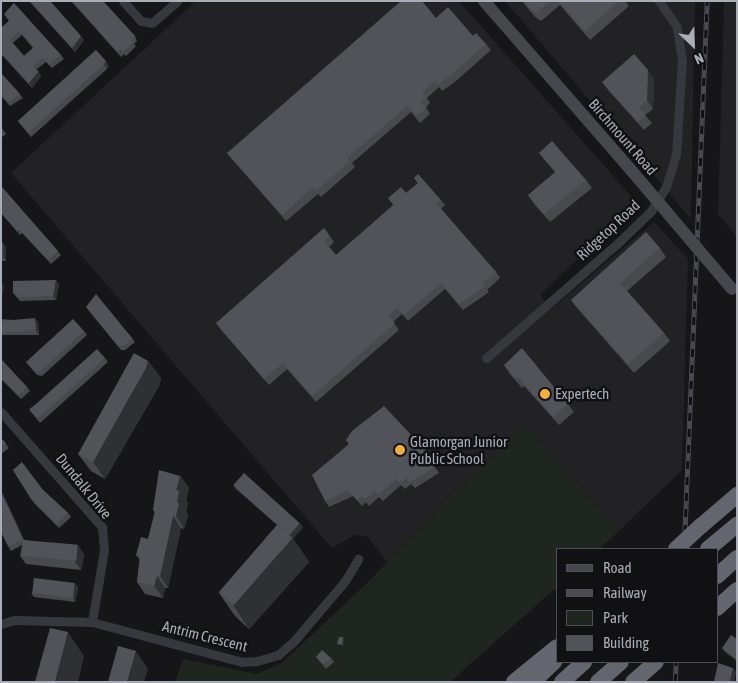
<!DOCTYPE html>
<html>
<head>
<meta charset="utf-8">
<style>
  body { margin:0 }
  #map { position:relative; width:738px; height:683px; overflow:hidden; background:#161618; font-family:"Asap Condensed",sans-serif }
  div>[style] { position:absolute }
  .built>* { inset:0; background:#222225 }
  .green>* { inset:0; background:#1e261f }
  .street>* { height:9px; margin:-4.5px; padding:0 4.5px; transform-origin:4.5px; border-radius:4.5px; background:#37383d }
  .secondary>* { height:12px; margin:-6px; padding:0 6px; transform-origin:6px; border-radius:6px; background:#45474d }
  .highway>* { height:16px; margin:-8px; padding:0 8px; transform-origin:8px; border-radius:8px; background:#63666e }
  .rail>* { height:4.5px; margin-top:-2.25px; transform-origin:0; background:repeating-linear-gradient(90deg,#111113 0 8px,#4a4c52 0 16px); box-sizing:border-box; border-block:1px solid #4a4c52 }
  .secondary-bridge>* { height:12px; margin:-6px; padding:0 6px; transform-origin:6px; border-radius:6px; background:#45474d }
  .highway-bridge>* { height:16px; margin:-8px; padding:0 8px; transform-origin:8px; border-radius:8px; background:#63666e }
  .wall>* { inset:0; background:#47494d }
  .shaded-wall>* { inset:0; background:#2f3033 }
  .building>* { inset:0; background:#525359; transform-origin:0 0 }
  .dots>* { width:14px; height:14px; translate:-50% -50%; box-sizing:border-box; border:2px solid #111113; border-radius:50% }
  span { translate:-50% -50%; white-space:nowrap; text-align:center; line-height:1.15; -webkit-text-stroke:5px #111113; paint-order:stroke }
  .street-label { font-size:15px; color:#a8adb8 }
  .poi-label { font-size:15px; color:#a8adb8 }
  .left { translate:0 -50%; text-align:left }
  .frame { position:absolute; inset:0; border:2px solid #a8adb8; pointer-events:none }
  .legend { position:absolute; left:556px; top:548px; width:162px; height:115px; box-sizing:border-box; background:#111113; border:1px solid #4d4f55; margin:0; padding:6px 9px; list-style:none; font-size:15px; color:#a8adb8 }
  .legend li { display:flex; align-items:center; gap:10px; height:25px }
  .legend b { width:25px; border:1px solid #4d4f55 }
  .north { position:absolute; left:668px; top:20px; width:50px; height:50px; -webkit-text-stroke:4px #111113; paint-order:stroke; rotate:156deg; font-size:14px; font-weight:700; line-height:20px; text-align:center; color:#a8adb8 }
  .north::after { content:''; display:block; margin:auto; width:18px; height:22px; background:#a8adb8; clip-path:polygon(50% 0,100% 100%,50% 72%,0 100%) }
</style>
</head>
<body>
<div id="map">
  <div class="built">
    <div style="clip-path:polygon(196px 1px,459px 1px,637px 203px,540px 295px,551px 309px,654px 222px,688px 259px,682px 470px,619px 531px,526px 424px,450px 496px,387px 562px,368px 537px,355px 535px,332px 548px,11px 173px)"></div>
    <div style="clip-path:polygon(505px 1px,695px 1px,691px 219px)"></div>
    <div style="clip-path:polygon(724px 1px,737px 1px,737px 237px,718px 214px)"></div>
  </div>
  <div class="green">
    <div style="clip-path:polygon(526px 424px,619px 531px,599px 549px,557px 549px,557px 587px,450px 682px,175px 682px,183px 659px,257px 674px,282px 663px,369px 581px,450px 496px)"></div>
  </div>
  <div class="street">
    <div style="left:123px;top:1px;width:27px;rotate:48deg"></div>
    <div style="left:141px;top:21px;width:11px;rotate:10deg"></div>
    <div style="left:152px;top:23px;width:33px;rotate:-41deg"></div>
    <div style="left:486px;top:358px;width:176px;rotate:-41.1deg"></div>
    <div style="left:619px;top:242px;width:45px;rotate:-44.1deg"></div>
    <div style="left:651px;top:211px;width:28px;rotate:-58deg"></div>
    <div style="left:666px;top:187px;width:34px;rotate:-73deg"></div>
    <div style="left:676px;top:155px;width:95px;rotate:-86.4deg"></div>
    <div style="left:682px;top:60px;width:33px;rotate:-99deg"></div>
    <div style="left:677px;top:27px;width:32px;rotate:-125deg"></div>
    <div style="left:1px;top:412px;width:153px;rotate:48.7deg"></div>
    <div style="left:102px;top:527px;width:23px;rotate:85deg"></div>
    <div style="left:104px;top:550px;width:73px;rotate:99.5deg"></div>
    <div style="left:1px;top:624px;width:14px;rotate:-17deg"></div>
    <div style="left:14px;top:620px;width:78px;rotate:1.5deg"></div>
    <div style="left:92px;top:622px;width:155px;rotate:14.9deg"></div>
    <div style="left:242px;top:662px;width:15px;rotate:-4deg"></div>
    <div style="left:257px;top:661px;width:22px;rotate:-16deg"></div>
    <div style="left:278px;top:655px;width:21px;rotate:-41deg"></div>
    <div style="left:294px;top:641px;width:79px;rotate:-49.6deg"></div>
    <div style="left:345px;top:581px;width:26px;rotate:-59deg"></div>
  </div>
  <div class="secondary">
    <div style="left:484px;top:1px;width:224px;rotate:49deg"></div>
  </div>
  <div class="highway">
    <div style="left:701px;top:526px;width:48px;rotate:-40.7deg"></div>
    <div style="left:708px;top:549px;width:38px;rotate:-40deg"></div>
    <div style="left:717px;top:576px;width:27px;rotate:-42deg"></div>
    <div style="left:717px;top:608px;width:27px;rotate:-42deg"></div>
    <div style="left:514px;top:682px;width:55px;rotate:-39.1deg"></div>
    <div style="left:533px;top:682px;width:30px;rotate:-44deg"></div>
    <div style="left:562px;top:682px;width:30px;rotate:-42deg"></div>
    <div style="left:598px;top:682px;width:30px;rotate:-41deg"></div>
    <div style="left:633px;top:682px;width:30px;rotate:-41deg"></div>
  </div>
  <div class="rail">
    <div style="left:684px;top:549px;width:548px;rotate:-87.6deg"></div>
    <div style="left:675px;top:682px;width:20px;rotate:-87deg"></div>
  </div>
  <div class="secondary-bridge">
    <div style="left:631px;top:170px;width:156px;rotate:49.7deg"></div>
  </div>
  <div class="highway-bridge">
    <div style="left:676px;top:549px;width:34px;rotate:-43deg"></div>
  </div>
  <div class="wall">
    <div style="clip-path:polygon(29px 1px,50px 1px,84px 40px,75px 52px)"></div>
    <div style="clip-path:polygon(71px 1px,103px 1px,135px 36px,137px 41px,134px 44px,136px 46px,126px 56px,124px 54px,121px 57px)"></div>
    <div style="clip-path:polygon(522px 1px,625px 1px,629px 6px,590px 40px,560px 5px,541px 21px,535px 17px)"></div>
    <div style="clip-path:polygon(436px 18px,473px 36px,486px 44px,491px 50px,456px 81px,442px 91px,439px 87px,427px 98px,430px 103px,426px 107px,430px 114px,420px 123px,411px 112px,352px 163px,355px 167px,321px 197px,318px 194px,286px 221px,232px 159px,227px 153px)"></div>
    <div style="clip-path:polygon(evenodd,9px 21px,61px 55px,64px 59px,52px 68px,46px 62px,37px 69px,41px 76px,32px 88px,1px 54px,1px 28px,9px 21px,22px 35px,33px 48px,24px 56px,13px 43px,22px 35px)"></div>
    <div style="clip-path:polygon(96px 50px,109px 66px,107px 69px,31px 137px,18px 121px)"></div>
    <div style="clip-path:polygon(1px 73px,23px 98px,10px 106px,1px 96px)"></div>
    <div style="clip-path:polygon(654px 79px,653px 109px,645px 115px,652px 123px,644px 130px,608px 90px,602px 82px)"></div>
    <div style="clip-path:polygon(1px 127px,6px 134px,1px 138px)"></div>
    <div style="clip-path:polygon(539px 153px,586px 180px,592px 188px,550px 222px,534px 204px,528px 195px,555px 172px)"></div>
    <div style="clip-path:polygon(414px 178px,440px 199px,445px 205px,441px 209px,496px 272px,500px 278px,487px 290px,489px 292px,463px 310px,445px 289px,408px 321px,402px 314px,393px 322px,399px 330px,316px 402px,287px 369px,269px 385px,221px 330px,216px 323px,330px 236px,334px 242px,329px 247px,336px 255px,393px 205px,388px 198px,406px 193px,418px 183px)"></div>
    <div style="clip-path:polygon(1px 186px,61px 255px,51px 264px,22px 233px,20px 235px,1px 213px)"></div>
    <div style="clip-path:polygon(1px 242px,6px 247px,6px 261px,1px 261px)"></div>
    <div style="clip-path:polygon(660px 248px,666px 257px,627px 291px,664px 333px,670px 341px,634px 373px,577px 308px,571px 300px)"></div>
    <div style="clip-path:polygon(59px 284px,56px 300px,20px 301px,13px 293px)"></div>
    <div style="clip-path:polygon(86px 307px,132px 338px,135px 342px,125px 350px,121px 350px)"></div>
    <div style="clip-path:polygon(1px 319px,38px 322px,39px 335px,1px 335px)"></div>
    <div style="clip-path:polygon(84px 331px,87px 335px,42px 376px,37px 375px,26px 362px)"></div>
    <div style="clip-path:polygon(105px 358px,108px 362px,40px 423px,32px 413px,29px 409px)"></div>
    <div style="clip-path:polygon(1px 359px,27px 387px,30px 391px,21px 399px,1px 379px)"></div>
    <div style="clip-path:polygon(148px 361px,161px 378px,159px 386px,105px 479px,91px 471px,78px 454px)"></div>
    <div style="clip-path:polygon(504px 365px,568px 404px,574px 412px,559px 425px,524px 386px,522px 388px,510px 374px)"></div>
    <div style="clip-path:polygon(1px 438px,9px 448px,1px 454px)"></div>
    <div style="clip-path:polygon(346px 440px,430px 455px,434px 462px,432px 463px,439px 473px,415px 488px,411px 484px,405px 489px,401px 485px,383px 501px,379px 497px,369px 506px,366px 502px,362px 506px,353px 496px,329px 507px,325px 501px,349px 444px)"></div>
    <div style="clip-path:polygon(13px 470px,43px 490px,68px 513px,71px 517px,59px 528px,34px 503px)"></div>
    <div style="clip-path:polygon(180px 476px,189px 488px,186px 500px,188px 503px,186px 512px,188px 515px,184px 529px,181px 528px,168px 588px,165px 588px,163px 598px,145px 594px,137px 582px,140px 560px,136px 555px,148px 539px,155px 513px,153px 510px)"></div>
    <div style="clip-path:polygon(233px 485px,303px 527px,293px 539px,309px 562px,249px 629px,235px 616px,219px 593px,277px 525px,236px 489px)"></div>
    <div style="clip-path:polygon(1px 490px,24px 540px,84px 554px,81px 570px,26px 564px,20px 556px,22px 545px,11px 551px,8px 546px)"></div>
    <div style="clip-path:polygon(78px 587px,75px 602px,34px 597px,31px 593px)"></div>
    <div style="clip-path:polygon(737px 639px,737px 661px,725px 652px,722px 648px)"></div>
    <div style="clip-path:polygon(316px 657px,331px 658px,334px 662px,326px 669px)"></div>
  </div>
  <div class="shaded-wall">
    <div style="clip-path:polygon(81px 36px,84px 40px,75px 52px,72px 48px)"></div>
    <div style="clip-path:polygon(106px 61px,109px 66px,107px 69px,104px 64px)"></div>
    <div style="clip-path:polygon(34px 65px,41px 76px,32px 88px,29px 83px)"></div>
    <div style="clip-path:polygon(648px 70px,654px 79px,653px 109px,647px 100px)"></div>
    <div style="clip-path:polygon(3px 243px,6px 247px,6px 261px,3px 257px)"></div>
    <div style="clip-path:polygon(56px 280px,59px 284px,56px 300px,53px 296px)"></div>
    <div style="clip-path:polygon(1px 282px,4px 286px,1px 302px)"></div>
    <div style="clip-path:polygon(35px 318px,38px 322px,39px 335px,36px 330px)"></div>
    <div style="clip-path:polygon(148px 361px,161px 378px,159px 386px,105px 479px,93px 462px)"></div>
    <div style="clip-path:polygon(180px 476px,189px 488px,186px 500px,188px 503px,186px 512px,188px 515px,184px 529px,176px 516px,176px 490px)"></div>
    <div style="clip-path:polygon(1px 490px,26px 543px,23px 539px,1px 492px)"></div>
    <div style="clip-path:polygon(173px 516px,181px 528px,168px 588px,160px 576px)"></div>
    <div style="clip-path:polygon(300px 523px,303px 527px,293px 539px,309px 562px,249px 629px,233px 605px,292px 539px,290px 535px)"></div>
    <div style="clip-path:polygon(78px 545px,84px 554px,81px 570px,75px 562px)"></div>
    <div style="clip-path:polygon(157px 576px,165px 588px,163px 598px,154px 586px)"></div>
    <div style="clip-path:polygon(75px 583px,78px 587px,75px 602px,73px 597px)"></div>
    <div style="clip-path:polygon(68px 632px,84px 656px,78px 682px,55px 682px)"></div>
    <div style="clip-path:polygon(343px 637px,345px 640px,343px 647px,342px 645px)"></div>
    <div style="clip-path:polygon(136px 651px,148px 669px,144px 682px,127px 682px)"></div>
    <div style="clip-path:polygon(733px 668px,736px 672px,734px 682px,730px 682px)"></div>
  </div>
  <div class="building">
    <div style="clip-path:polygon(30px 1px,50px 1px,81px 36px,72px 48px)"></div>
    <div style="clip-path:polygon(72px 1px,103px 1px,135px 36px,131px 40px,134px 42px,123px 52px,121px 49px,118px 52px)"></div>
    <div style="clip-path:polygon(401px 1px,422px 1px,436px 18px,448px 7px,473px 36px,476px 33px,486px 44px,452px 74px,438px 84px,435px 81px,422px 92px,426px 97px,421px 101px,426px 108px,416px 116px,407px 106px,347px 158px,350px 161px,316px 191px,313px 187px,282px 215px,227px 153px)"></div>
    <div style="clip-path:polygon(523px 1px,549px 1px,536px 13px,530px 9px)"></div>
    <div style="clip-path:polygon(558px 1px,619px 1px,585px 31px)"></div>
    <div style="clip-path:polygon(evenodd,14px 3px,61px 55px,49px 64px,43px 58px,34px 65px,38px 72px,29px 83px,1px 53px,1px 28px,9px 21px,4px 14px,14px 3px,19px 31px,34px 47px,24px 56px,10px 40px,19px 31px)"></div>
    <div style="clip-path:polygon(96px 50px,106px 61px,104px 64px,28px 133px,18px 121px)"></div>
    <div style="clip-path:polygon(634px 54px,648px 70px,647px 100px,639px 107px,646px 115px,638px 122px,602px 82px)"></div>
    <div style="clip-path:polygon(1px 73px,20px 94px,8px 102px,1px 95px)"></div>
    <div style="clip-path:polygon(552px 141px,586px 180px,544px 214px,528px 195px,556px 172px,539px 153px)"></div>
    <div style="clip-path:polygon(418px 174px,440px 199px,436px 203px,496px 272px,483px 283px,485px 286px,459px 304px,441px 283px,404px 315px,397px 308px,388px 316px,395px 323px,312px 396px,283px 363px,264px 379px,216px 323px,324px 228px,330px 236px,324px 241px,336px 255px,394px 205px,388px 198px,401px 187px,406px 193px,418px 183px,414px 178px)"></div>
    <div style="clip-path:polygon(1px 186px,58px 251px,48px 260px,19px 229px,17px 231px,1px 213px)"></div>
    <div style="clip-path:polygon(646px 232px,660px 248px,620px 283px,664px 333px,628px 364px,571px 300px)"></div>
    <div style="left:1px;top:242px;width:2px;height:15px;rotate:27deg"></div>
    <div style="clip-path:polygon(56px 280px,53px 296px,17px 297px,17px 293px,13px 293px,13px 281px)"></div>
    <div style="clip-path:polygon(96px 294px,132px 338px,123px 346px,118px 346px,86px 307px)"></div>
    <div style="left:35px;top:318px;width:12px;height:34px;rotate:85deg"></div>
    <div style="clip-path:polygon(73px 319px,84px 331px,39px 372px,34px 371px,26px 362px)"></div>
    <div style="clip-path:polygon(522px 348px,568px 404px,553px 417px,518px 377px,516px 379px,504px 365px)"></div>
    <div style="left:97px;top:349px;width:12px;height:91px;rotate:48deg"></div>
    <div style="clip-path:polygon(134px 353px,148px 361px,146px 368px,93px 462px,78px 454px)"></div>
    <div style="clip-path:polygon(1px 359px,27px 387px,18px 395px,1px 378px)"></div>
    <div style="clip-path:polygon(384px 406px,430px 455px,427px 458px,435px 467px,410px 482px,407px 478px,400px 483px,396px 479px,378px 495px,375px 491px,365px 499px,362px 496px,357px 500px,348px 490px,325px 501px,312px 475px,349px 444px,346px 440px,352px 431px)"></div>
    <div style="clip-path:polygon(1px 438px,6px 443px,1px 447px)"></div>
    <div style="clip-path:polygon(22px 462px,43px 490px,68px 513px,56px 524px,31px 499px,13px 470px)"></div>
    <div style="clip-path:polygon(159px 470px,180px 476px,176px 490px,179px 491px,177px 502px,179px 503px,176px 516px,173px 516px,160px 576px,157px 576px,154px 586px,137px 582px,140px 556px,136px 555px,141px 537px,148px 539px,155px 511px,153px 510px)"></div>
    <div style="left:244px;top:473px;width:75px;height:16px;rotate:42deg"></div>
    <div style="clip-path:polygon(1px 492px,23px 539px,8px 546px,1px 532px)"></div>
    <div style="left:277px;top:525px;width:20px;height:89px;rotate:41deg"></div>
    <div style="left:23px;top:540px;width:55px;height:16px;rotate:5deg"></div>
    <div style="left:34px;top:578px;width:41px;height:15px;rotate:7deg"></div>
    <div style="clip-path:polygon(50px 628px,68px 632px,55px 682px,35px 682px)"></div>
    <div style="clip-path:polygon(731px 635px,737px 639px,737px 659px,722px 648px)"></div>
    <div style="clip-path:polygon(339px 637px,343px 637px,342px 645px,337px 644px)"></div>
    <div style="clip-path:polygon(118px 646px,136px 651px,127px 682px,108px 682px)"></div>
    <div style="clip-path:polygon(322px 650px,331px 658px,323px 664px,316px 657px)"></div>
    <div style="clip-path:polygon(718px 663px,733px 668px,730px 682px,714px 682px)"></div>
  </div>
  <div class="dots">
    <div style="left:545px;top:394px;background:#f2b134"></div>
    <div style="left:400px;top:450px;background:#f2b134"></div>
  </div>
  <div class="street-label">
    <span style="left:623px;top:137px;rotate:49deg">Birchmount Road</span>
    <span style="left:608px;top:230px;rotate:-43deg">Ridgetop Road</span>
    <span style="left:84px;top:486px;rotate:51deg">Dundalk Drive</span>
    <span style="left:205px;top:636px;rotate:14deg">Antrim Crescent</span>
  </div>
  <div class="poi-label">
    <span class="left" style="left:555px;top:394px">Expertech</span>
    <span class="left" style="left:410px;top:450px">Glamorgan Junior<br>Public School</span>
  </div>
  <div class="frame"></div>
  <ul class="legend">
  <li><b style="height:6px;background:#45474d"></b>Road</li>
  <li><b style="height:6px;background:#4a4c52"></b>Railway</li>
  <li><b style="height:14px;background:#1e261f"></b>Park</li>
  <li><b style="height:14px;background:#525359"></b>Building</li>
  </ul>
  <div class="north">N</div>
</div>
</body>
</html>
